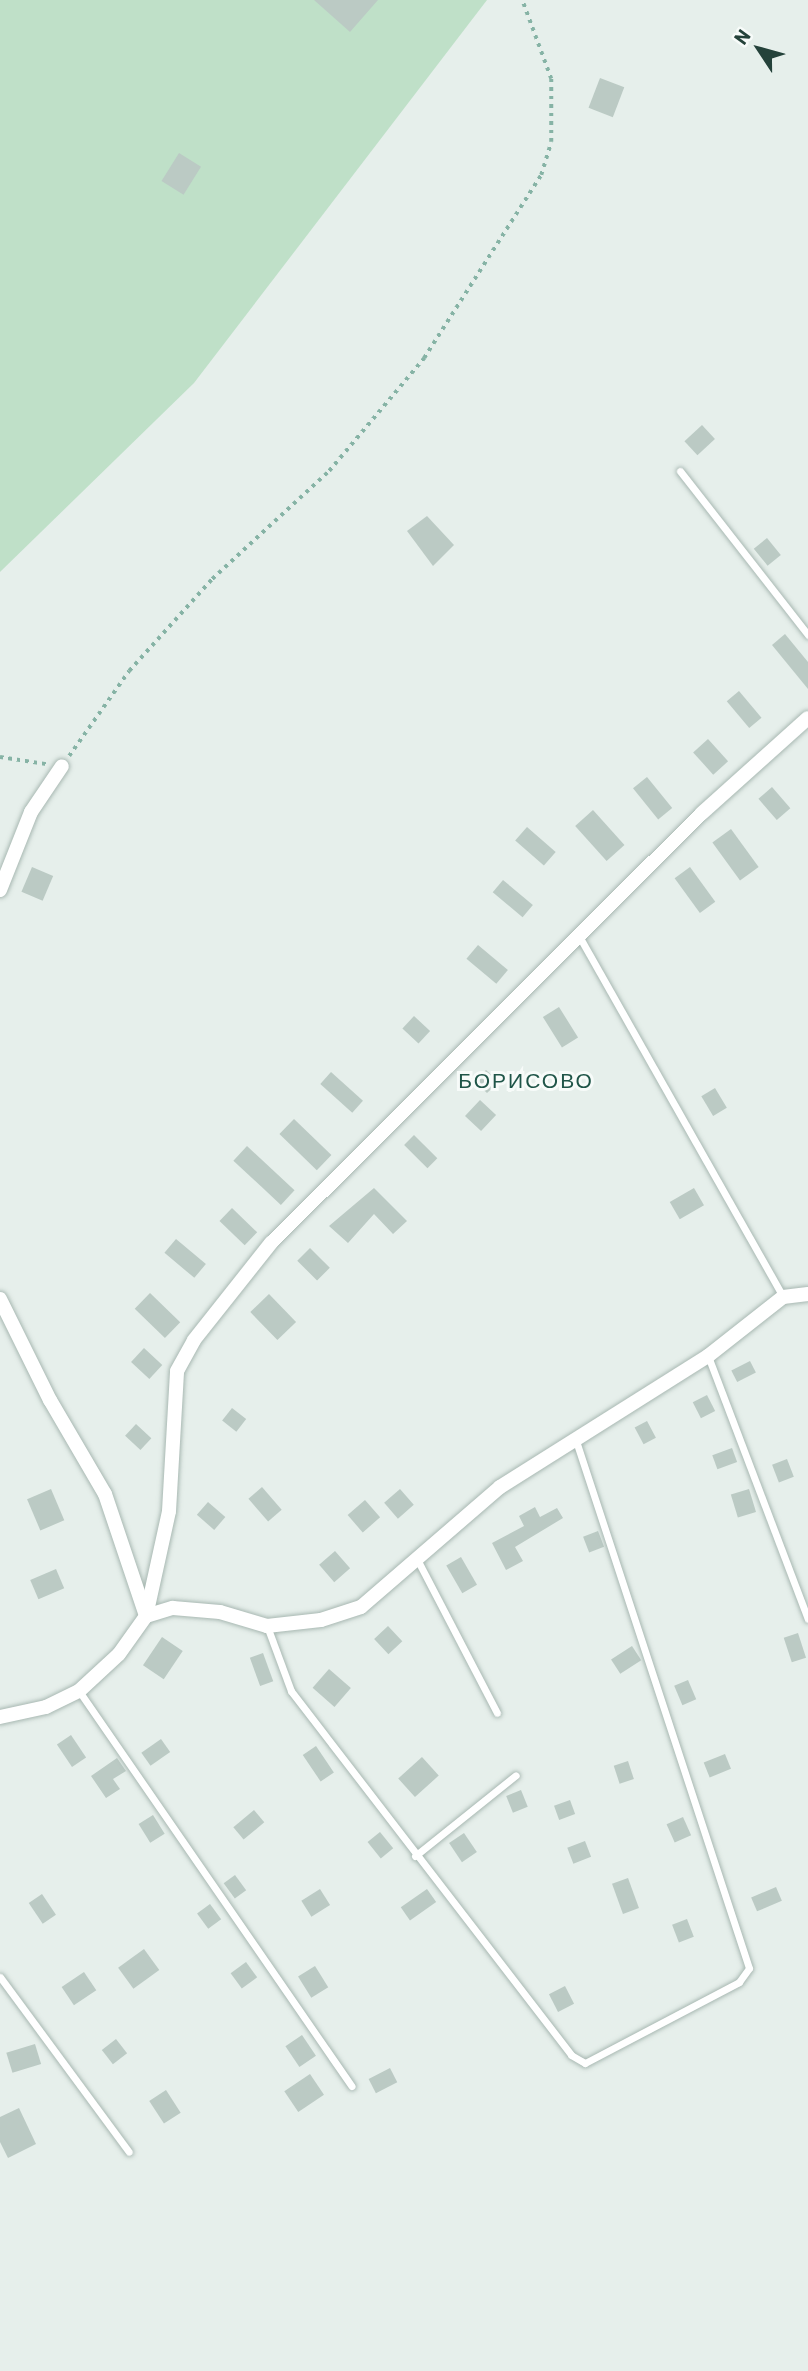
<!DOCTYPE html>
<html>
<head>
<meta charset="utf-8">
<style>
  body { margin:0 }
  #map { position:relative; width:808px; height:2371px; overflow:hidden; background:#e6efeb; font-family:Barlow,sans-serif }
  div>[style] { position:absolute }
  .green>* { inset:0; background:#bfe0c8 }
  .building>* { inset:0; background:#bbcac4; transform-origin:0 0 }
  .path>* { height:3.5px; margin-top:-1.75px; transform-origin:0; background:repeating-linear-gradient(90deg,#86b3a5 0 3.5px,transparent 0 8.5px) }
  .roads { filter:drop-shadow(0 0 2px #a8b8b2) drop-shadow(0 0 2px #a8b8b2) }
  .service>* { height:7px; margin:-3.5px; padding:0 3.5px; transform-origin:3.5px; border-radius:3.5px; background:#fff }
  .minor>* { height:14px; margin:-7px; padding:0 7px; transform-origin:7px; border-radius:7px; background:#fff }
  span { translate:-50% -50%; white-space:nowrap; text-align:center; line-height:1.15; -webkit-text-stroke:6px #f7fbf9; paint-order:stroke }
  .quarter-label { font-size:21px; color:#1f5548; letter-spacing:2px }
  .north { position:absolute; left:724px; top:14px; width:70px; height:70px; -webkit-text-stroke:5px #f7fbf9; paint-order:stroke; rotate:306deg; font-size:19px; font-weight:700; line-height:28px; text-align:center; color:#24423a }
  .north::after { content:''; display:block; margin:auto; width:24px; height:32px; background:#24423a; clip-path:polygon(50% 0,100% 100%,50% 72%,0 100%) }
</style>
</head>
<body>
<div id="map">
  <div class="green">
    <div style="clip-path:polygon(0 0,487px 0,194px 383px,0 572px)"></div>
  </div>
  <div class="building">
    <div style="clip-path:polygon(314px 0,378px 0,350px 32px)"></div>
    <div style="left:600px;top:78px;width:26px;height:32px;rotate:21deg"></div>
    <div style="left:179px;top:153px;width:26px;height:33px;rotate:32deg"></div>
    <div style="left:702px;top:425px;width:19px;height:24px;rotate:47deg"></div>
    <div style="clip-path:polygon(427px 516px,454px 545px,433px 566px,407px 531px)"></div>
    <div style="left:767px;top:538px;width:22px;height:17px;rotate:51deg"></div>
    <div style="clip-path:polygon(785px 634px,808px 662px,808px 689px,772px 645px)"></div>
    <div style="left:739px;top:691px;width:35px;height:16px;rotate:50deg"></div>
    <div style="left:708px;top:739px;width:30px;height:20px;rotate:48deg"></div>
    <div style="left:647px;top:777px;width:40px;height:18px;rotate:51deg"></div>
    <div style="left:772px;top:787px;width:28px;height:18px;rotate:49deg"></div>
    <div style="left:593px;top:810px;width:47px;height:24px;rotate:48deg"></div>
    <div style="left:527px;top:827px;width:38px;height:18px;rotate:41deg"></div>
    <div style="left:731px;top:829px;width:47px;height:23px;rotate:54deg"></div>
    <div style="left:32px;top:867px;width:23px;height:27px;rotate:23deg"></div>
    <div style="left:690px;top:867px;width:43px;height:19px;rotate:54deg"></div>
    <div style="left:503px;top:880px;width:39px;height:16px;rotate:40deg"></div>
    <div style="left:478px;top:945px;width:39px;height:18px;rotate:40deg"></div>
    <div style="left:559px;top:1007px;width:36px;height:19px;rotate:58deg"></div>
    <div style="left:414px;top:1016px;width:22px;height:17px;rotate:43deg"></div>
    <div style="clip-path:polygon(486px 1070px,499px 1082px,487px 1093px,474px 1081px)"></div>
    <div style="left:331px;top:1072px;width:43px;height:16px;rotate:42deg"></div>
    <div style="left:715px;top:1088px;width:23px;height:16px;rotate:59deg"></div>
    <div style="left:480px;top:1100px;width:22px;height:22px;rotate:43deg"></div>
    <div style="left:294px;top:1119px;width:52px;height:21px;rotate:44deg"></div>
    <div style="left:414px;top:1135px;width:33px;height:14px;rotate:45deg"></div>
    <div style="left:247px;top:1146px;width:65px;height:20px;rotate:43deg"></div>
    <div style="clip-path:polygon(374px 1188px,407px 1221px,393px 1234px,374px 1214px,348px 1243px,329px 1226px)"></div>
    <div style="left:694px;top:1188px;width:20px;height:28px;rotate:60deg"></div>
    <div style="left:232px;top:1208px;width:35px;height:18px;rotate:44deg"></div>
    <div style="left:176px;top:1239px;width:39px;height:18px;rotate:40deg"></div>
    <div style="left:310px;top:1248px;width:28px;height:18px;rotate:45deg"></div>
    <div style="left:150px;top:1293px;width:42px;height:22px;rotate:44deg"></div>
    <div style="left:269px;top:1294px;width:39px;height:26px;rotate:46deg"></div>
    <div style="left:144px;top:1348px;width:25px;height:19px;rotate:43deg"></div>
    <div style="left:750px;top:1361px;width:13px;height:21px;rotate:63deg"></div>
    <div style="left:707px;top:1395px;width:18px;height:16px;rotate:63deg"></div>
    <div style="left:232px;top:1408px;width:18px;height:16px;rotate:38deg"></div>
    <div style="left:647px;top:1421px;width:19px;height:14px;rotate:62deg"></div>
    <div style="left:136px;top:1424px;width:21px;height:16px;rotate:43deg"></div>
    <div style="left:732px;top:1448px;width:15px;height:21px;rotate:70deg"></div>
    <div style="left:787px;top:1459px;width:19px;height:16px;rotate:69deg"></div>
    <div style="left:262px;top:1487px;width:30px;height:18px;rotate:49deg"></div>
    <div style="left:51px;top:1489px;width:34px;height:26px;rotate:67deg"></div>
    <div style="left:400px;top:1489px;width:21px;height:21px;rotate:49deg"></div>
    <div style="left:749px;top:1489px;width:24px;height:19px;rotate:73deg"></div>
    <div style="left:365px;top:1500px;width:23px;height:23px;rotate:49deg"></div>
    <div style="left:208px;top:1502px;width:23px;height:17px;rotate:41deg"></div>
    <div style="clip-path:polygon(535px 1507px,540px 1517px,557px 1508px,563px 1518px,515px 1547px,523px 1561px,506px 1570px,492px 1543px,524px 1526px,519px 1516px)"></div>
    <div style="left:598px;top:1531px;width:17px;height:16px;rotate:69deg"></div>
    <div style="left:335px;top:1551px;width:23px;height:21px;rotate:49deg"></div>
    <div style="left:461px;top:1557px;width:32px;height:17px;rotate:60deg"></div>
    <div style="left:56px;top:1569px;width:21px;height:28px;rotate:67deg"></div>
    <div style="left:388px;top:1626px;width:21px;height:19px;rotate:47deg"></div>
    <div style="left:798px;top:1633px;width:26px;height:15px;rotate:72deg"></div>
    <div style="left:162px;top:1637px;width:25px;height:34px;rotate:34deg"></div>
    <div style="left:632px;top:1646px;width:17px;height:25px;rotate:57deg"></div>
    <div style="left:263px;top:1653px;width:30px;height:14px;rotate:70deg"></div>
    <div style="left:329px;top:1669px;width:29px;height:25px;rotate:41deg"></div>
    <div style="left:688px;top:1680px;width:21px;height:15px;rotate:67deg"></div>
    <div style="left:71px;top:1735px;width:27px;height:17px;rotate:56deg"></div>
    <div style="left:161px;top:1739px;width:16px;height:24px;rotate:55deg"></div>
    <div style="left:316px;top:1746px;width:32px;height:16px;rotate:56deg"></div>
    <div style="left:725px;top:1754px;width:16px;height:23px;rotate:68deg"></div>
    <div style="left:422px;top:1757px;width:25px;height:32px;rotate:48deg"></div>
    <div style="clip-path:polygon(117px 1758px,126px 1771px,113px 1779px,120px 1789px,106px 1798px,91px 1776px)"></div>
    <div style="left:628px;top:1761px;width:19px;height:15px;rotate:72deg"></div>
    <div style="left:521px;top:1790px;width:18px;height:16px;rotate:68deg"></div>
    <div style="left:570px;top:1800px;width:15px;height:17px;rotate:70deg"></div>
    <div style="left:254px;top:1810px;width:16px;height:27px;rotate:50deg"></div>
    <div style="left:153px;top:1815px;width:22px;height:17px;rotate:58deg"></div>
    <div style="left:683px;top:1817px;width:20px;height:18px;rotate:66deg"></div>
    <div style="left:380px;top:1832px;width:21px;height:16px;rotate:51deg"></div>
    <div style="left:464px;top:1833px;width:23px;height:18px;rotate:56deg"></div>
    <div style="left:585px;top:1841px;width:17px;height:19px;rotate:69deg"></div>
    <div style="left:235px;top:1875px;width:19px;height:14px;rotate:54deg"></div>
    <div style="left:628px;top:1878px;width:32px;height:17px;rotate:70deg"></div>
    <div style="left:776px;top:1887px;width:15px;height:27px;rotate:67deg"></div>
    <div style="left:320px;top:1889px;width:19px;height:22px;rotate:58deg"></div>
    <div style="left:427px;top:1889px;width:16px;height:32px;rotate:55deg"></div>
    <div style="left:42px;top:1894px;width:25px;height:16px;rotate:56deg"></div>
    <div style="left:210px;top:1904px;width:19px;height:16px;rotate:54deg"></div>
    <div style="left:687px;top:1919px;width:19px;height:16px;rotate:69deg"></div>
    <div style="left:144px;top:1949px;width:26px;height:32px;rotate:54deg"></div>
    <div style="left:246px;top:1962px;width:19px;height:19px;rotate:54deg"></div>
    <div style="left:315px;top:1966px;width:25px;height:20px;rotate:58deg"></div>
    <div style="left:84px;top:1972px;width:22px;height:27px;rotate:56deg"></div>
    <div style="left:565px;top:1986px;width:20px;height:18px;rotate:63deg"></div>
    <div style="left:302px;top:2035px;width:25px;height:20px;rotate:56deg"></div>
    <div style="left:116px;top:2039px;width:18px;height:18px;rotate:52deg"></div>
    <div style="left:35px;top:2044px;width:21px;height:30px;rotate:73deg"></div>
    <div style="left:390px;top:2068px;width:16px;height:24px;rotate:63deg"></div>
    <div style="left:310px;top:2074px;width:25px;height:31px;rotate:56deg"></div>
    <div style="left:166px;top:2090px;width:27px;height:20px;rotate:57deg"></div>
    <div style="clip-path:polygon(19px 2108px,36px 2144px,8px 2158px,0 2142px,0 2117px)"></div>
  </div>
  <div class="path">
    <div style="left:69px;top:756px;width:104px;rotate:-54.8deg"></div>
    <div style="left:129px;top:671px;width:124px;rotate:-47.9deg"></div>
    <div style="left:212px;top:579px;width:159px;rotate:-42.7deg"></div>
    <div style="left:329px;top:471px;width:148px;rotate:-49.9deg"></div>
    <div style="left:424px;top:358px;width:217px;rotate:-57.4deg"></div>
    <div style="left:541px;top:175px;width:34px;rotate:-73deg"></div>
    <div style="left:551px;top:142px;width:63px;rotate:-90deg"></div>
    <div style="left:551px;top:79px;width:84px;rotate:-110.2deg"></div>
    <div style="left:0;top:757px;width:47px;rotate:8.7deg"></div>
  </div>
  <div class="roads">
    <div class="service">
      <div style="left:680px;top:471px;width:208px;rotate:52deg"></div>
      <div style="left:579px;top:936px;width:415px;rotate:60.5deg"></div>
      <div style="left:708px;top:1356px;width:281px;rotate:69.2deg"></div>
      <div style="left:418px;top:1561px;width:171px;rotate:62.5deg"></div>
      <div style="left:267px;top:1626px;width:69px;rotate:69.7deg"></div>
      <div style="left:291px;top:1691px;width:459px;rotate:52.4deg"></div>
      <div style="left:571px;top:2055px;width:16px;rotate:30deg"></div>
      <div style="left:585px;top:2063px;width:174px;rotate:-27.7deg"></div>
      <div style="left:739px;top:1982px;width:17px;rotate:-54deg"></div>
      <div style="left:749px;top:1968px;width:555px;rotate:-108.17deg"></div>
      <div style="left:79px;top:1691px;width:480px;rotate:55.4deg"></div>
      <div style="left:415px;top:1856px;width:129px;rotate:-38.7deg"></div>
      <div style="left:0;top:1977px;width:217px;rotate:53.6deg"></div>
    </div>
    <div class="minor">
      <div style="left:0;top:890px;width:84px;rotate:-68.3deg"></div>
      <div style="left:31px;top:812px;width:55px;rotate:-56deg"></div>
      <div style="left:0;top:1299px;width:113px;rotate:63.7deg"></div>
      <div style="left:50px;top:1400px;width:109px;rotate:59.7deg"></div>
      <div style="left:105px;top:1494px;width:129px;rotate:71.4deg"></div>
      <div style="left:146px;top:1616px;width:28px;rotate:-17deg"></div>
      <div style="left:173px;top:1608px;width:47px;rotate:4.9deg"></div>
      <div style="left:220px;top:1612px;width:49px;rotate:16.6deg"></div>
      <div style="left:267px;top:1626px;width:54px;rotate:-6.3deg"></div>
      <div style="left:321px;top:1620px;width:42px;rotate:-18deg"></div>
      <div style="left:361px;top:1607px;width:184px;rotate:-40.8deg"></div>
      <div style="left:500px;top:1487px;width:246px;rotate:-32.2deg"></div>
      <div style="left:708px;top:1356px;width:95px;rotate:-38.2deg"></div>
      <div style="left:783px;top:1297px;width:25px;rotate:-7deg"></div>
      <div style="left:0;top:1717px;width:47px;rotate:-12.3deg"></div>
      <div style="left:46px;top:1707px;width:37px;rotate:-26deg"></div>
      <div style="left:79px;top:1691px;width:54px;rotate:-42.8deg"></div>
      <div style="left:119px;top:1654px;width:47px;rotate:-54.6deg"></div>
      <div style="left:146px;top:1616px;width:107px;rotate:-77.6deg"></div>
      <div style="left:169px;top:1511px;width:140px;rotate:-86.7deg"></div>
      <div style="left:177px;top:1371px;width:35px;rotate:-61deg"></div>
      <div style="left:194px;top:1340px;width:124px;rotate:-51.6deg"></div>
      <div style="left:271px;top:1243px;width:609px;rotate:-44.93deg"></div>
      <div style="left:702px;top:813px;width:142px;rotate:-41.9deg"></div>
    </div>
  </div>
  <div class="quarter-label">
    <span style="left:526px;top:1080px">БОРИСОВО</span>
  </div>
  <div class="north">N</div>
</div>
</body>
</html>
